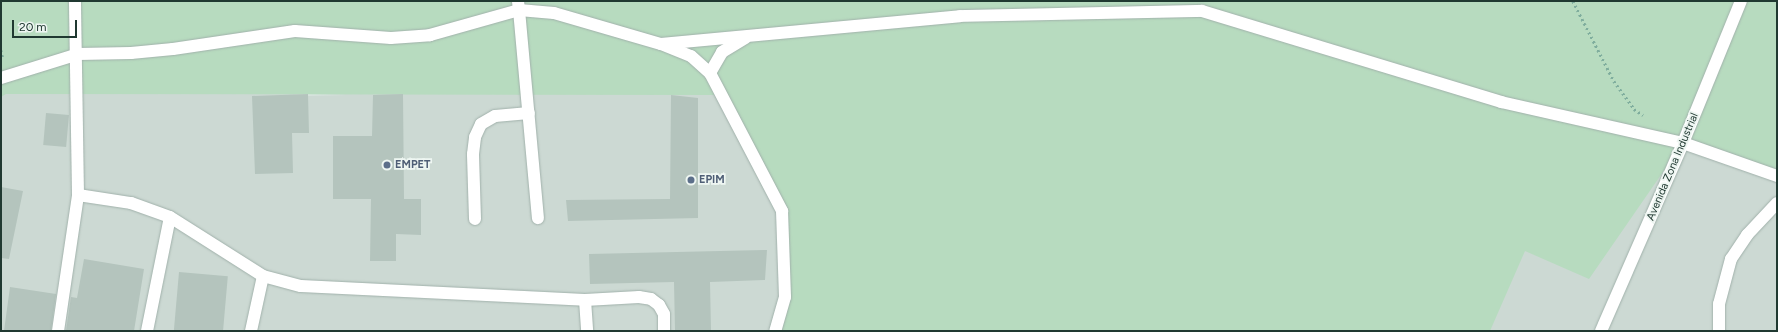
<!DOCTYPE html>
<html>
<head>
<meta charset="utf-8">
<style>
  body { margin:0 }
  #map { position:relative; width:1778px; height:332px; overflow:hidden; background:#deeae4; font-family:Figtree,sans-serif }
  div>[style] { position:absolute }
  .built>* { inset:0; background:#ccd9d3 }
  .green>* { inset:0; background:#b7dbbf }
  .building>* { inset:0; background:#b4c4bd; transform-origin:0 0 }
  .path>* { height:2.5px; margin-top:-1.25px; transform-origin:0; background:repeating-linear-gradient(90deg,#7fad9d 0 2px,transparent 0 5px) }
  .roads { filter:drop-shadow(0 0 1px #a1b1ab) drop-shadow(0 0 1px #a1b1ab) }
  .service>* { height:12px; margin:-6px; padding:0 6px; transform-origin:6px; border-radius:6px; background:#fff }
  .minor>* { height:12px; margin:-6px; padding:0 6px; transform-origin:6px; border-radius:6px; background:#fff }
  .secondary>* { height:12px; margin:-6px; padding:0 6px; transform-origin:6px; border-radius:6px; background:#fff }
  .dots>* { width:11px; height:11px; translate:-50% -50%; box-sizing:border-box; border:2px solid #eef6f2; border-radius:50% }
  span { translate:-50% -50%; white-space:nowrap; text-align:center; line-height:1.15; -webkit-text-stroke:3.5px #eef6f2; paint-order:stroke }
  .service-label { font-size:11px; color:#4e5e75; font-weight:700 }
  .left { translate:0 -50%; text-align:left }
  .street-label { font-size:11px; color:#203931 }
  .frame { position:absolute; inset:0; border:2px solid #203931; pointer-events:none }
  .scale { position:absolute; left:12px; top:20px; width:65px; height:18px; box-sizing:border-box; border:2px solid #203931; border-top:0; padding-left:5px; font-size:12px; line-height:14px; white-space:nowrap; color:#203931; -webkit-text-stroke:3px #eef6f2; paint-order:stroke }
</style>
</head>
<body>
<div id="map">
  <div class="built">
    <div style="clip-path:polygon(evenodd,78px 54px,1683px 143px,1777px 174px,1777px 331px,1px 331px,1px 78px,78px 54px,308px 94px,346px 95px,347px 95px,280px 96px,308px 94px)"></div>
  </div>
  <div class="green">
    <div style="clip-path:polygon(1px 1px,1777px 1px,1777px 174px,1683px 143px,1589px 279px,1525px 251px,1490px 331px,775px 331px,785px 297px,782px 211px,721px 95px,6px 94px,1px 97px)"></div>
  </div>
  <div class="building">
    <div style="clip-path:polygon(308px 94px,309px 133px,292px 133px,293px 173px,255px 174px,252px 96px)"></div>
    <div style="clip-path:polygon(403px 94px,404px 199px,421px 199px,421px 235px,396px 234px,396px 261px,370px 261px,371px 199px,333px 199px,333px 136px,372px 136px,373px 95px)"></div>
    <div style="clip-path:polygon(671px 95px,698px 98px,698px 218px,568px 221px,566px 200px,670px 199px)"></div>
    <div style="left:46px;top:113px;width:23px;height:32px;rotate:5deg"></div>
    <div style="clip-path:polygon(1px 187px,23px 191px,9px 259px,1px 258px)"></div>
    <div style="clip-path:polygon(767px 250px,765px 280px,710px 282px,711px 331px,675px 331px,674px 282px,590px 284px,589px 254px)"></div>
    <div style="clip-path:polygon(84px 259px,144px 269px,134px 331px,66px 331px,71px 297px,77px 298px)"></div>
    <div style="left:179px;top:272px;width:49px;height:59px;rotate:5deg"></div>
    <div style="clip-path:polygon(10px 287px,56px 294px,51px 331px,4px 331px)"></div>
  </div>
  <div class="path">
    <div style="left:1573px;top:1px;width:90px;rotate:62.9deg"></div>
    <div style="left:1614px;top:81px;width:34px;rotate:54deg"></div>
    <div style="left:1634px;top:109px;width:11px;rotate:34deg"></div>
    <div style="left:1px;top:50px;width:9px;rotate:77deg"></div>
  </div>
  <div class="roads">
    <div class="service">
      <div style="left:1px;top:78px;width:81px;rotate:-17.3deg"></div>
      <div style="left:78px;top:54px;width:53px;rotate:-1.1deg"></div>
      <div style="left:131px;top:53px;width:42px;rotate:-5.4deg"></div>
      <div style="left:173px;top:49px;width:123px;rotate:-8.4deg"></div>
      <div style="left:295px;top:31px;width:96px;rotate:4.2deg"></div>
      <div style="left:391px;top:38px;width:39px;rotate:-4deg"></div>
      <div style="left:430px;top:35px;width:92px;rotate:-15.7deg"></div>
      <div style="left:519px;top:10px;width:209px;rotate:84.8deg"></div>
      <div style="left:78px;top:195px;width:54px;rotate:8.6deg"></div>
      <div style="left:131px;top:203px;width:41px;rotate:19.7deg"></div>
      <div style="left:170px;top:217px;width:110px;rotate:32.4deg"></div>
      <div style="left:263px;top:276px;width:39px;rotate:15deg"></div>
      <div style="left:301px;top:286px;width:284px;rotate:2.8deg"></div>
      <div style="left:585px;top:300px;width:54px;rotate:-3.2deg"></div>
      <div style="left:639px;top:297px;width:12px;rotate:9deg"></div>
      <div style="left:651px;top:299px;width:10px;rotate:37deg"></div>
      <div style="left:659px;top:305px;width:10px;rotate:61deg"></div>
      <div style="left:664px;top:314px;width:17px;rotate:90deg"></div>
      <div style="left:475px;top:219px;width:65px;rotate:-91.8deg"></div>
      <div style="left:473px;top:154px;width:17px;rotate:-83deg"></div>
      <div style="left:475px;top:137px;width:14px;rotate:-65deg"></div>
      <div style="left:481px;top:124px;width:16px;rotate:-30deg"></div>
      <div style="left:495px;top:116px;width:34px;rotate:-5deg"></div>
      <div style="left:585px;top:300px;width:31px;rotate:86deg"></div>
      <div style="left:58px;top:331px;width:137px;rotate:-81.6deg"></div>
      <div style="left:78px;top:195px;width:194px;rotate:-90.9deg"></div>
      <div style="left:147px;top:331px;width:116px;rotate:-78.6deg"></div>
      <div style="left:251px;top:331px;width:56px;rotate:-77.7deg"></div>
      <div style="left:1719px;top:331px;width:27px;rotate:-90deg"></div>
      <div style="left:1719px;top:304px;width:47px;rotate:-75.1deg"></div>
      <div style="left:1731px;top:259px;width:29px;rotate:-56deg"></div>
      <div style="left:1747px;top:235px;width:44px;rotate:-46.8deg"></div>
    </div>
    <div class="minor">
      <div style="left:518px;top:1px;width:9px;rotate:84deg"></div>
      <div style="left:519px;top:10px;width:35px;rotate:5deg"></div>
      <div style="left:554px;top:13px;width:111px;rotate:16.2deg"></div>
      <div style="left:661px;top:44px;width:32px;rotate:22deg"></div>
      <div style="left:691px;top:56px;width:25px;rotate:42deg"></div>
      <div style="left:710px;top:73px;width:156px;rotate:62.4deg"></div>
      <div style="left:782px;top:211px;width:86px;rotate:88deg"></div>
      <div style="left:785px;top:297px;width:35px;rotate:106deg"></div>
      <div style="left:661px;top:44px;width:300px;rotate:-5.3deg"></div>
      <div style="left:960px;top:16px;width:242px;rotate:-1.2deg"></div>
      <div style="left:1202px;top:11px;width:313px;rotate:16.9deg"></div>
      <div style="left:1501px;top:102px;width:187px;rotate:12.7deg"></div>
      <div style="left:1683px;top:143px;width:100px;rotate:19.3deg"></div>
      <div style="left:710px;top:73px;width:24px;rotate:-60deg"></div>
      <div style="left:722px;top:52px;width:27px;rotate:-31deg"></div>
    </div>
    <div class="secondary">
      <div style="left:1601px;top:331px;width:205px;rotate:-66.4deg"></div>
      <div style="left:1683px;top:143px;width:153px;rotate:-67.8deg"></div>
    </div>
  </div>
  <div class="dots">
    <div style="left:387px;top:165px;background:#5c6f8a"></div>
    <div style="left:691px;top:180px;background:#5c6f8a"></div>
  </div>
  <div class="service-label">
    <span class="left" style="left:395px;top:165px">EMPET</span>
    <span class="left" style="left:699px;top:180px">EPIM</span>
  </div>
  <div class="street-label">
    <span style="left:1673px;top:167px;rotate:-67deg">Avenida Zona Industrial</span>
  </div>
  <div class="frame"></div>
  <div class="scale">20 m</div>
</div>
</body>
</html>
